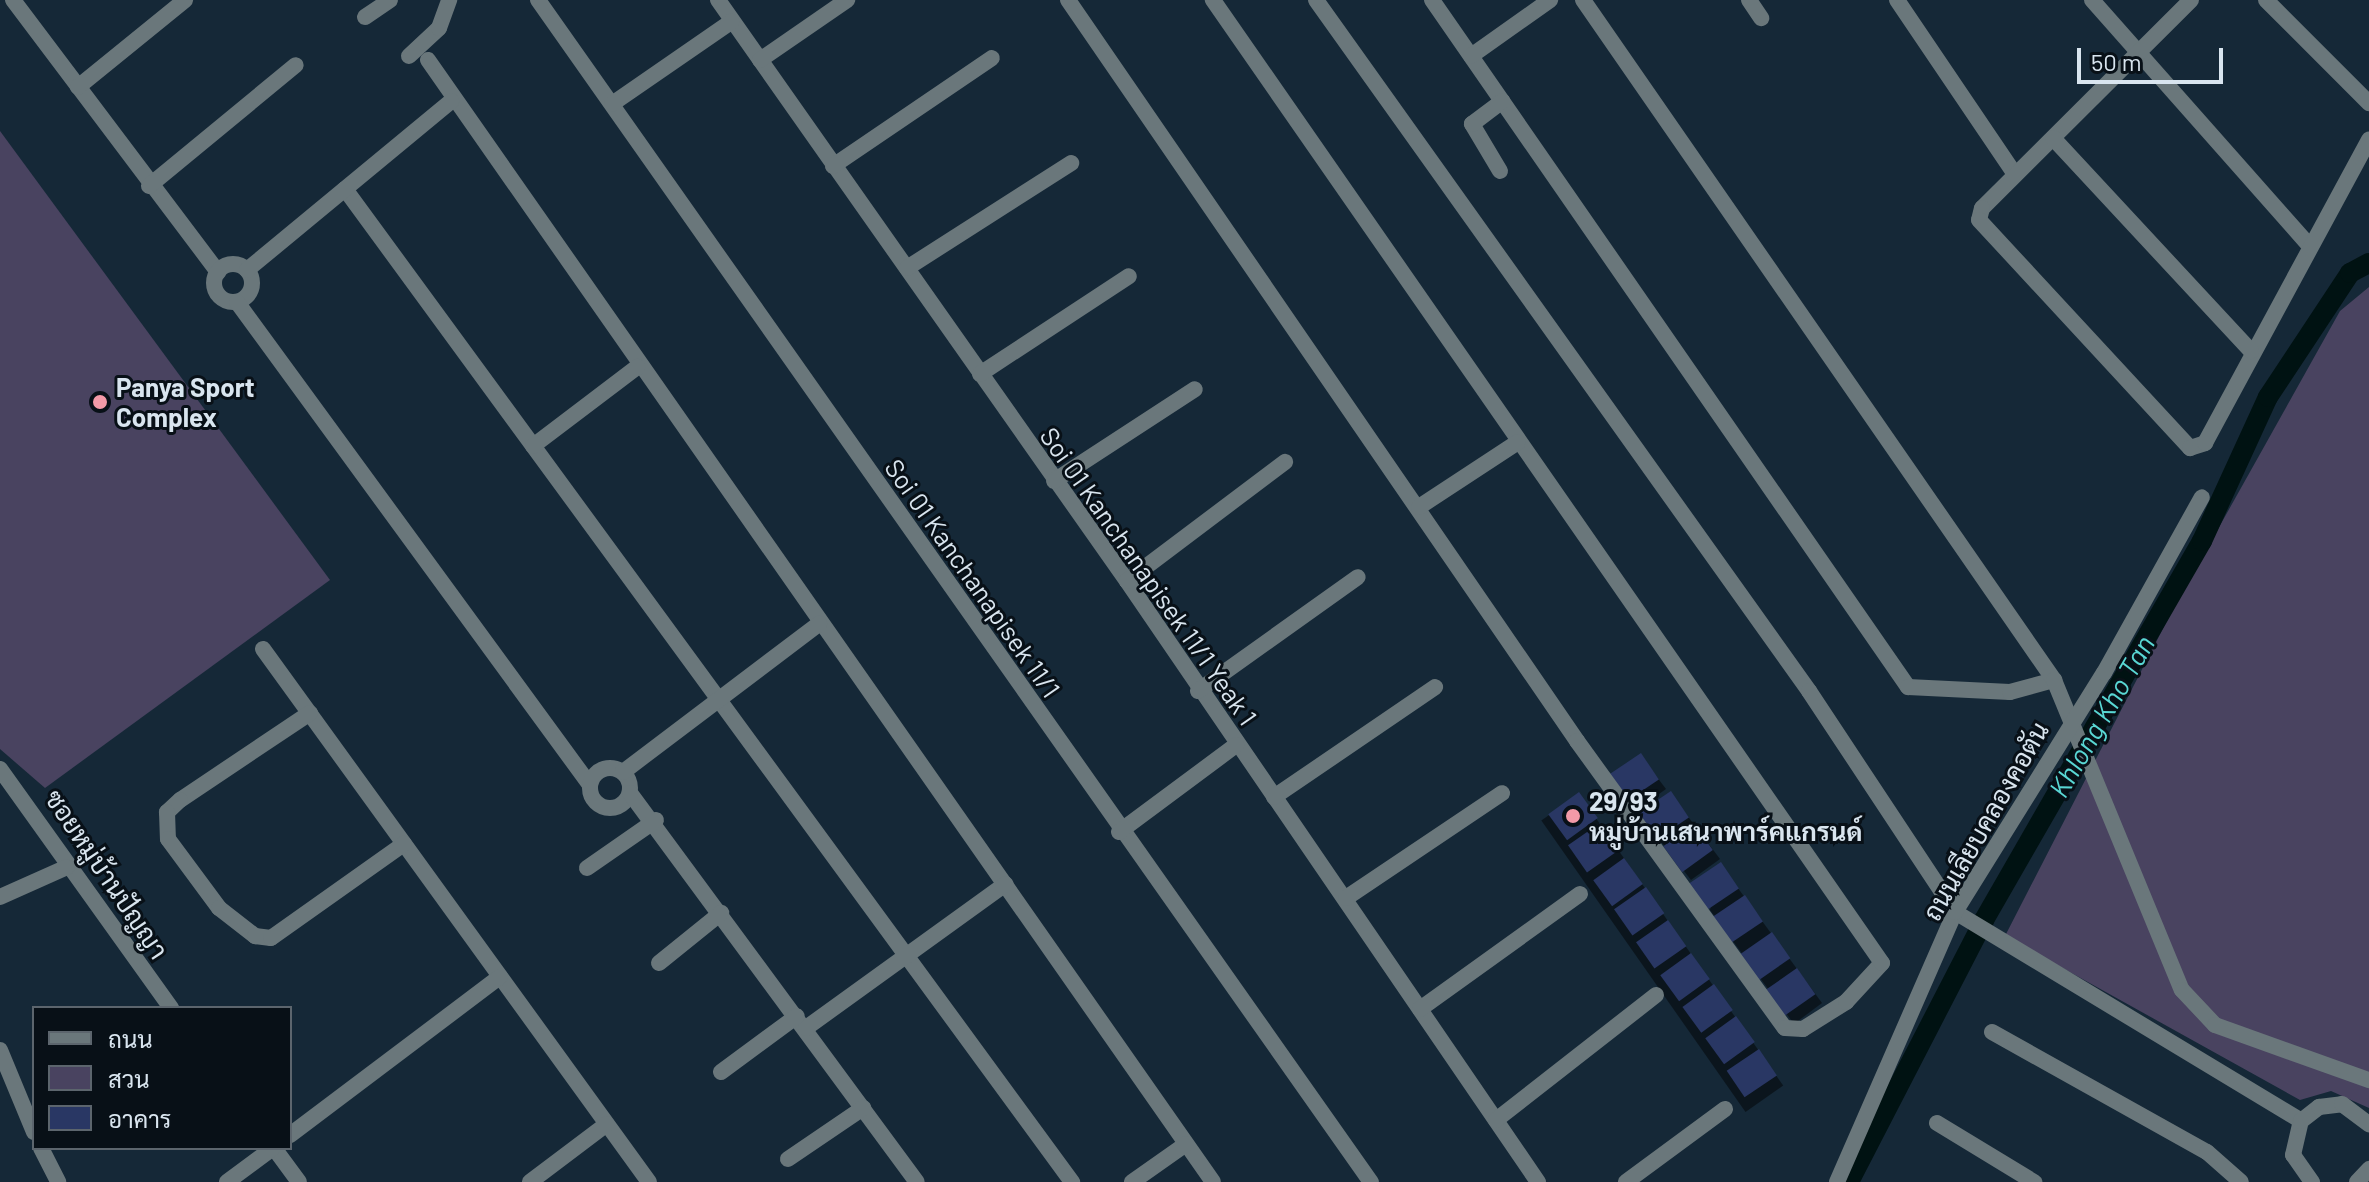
<!DOCTYPE html>
<html>
<head>
<meta charset="utf-8">
<style>
  body { margin:0 }
  #map { position:relative; width:2369px; height:1182px; overflow:hidden; background:#152837; font-family:Barlow,Sarabun,sans-serif }
  div>[style] { position:absolute }
  .green>* { inset:0; background:#494360 }
  .shadow>* { inset:0; background:#0007; transform-origin:0 0 }
  .canal>* { height:20px; margin:-10px; padding:0 10px; transform-origin:10px; border-radius:10px; background:#001212 }
  .building>* { inset:0; background:#293764; transform-origin:0 0 }
  .street>* { height:16px; margin:-8px; padding:0 8px; transform-origin:8px; border-radius:8px; background:#6a777b }
  .street>.ring { margin:-8px; padding:0; box-sizing:content-box; background:none; border:16px solid #6a777b; border-radius:50% }
  .dots>* { width:22px; height:22px; translate:-50% -50%; box-sizing:border-box; border:4px solid #081017; border-radius:50% }
  span { translate:-50% -50%; white-space:nowrap; text-align:center; line-height:1.15; -webkit-text-stroke:6px #081017; paint-order:stroke }
  .poi-label { font-size:26px; color:#d9e5ef; font-weight:700 }
  .left { translate:0 -50%; text-align:left }
  .street-label { font-size:26px; color:#d9e5ef }
  .water-label { font-size:28px; color:#59d7d4; font-style:italic }
  .legend { position:absolute; left:32px; top:1006px; width:260px; height:144px; box-sizing:border-box; background:#081017; border:2px solid #5c656d; margin:0; padding:10px 14px; list-style:none; font-size:24px; color:#d9e5ef }
  .legend li { display:flex; align-items:center; gap:16px; height:40px }
  .legend b { width:40px; border:2px solid #5c656d }
  .scale { position:absolute; left:2077px; top:48px; width:146px; height:36px; box-sizing:border-box; border:4px solid #d9e5ef; border-top:0; padding-left:10px; font-size:24px; line-height:28px; white-space:nowrap; color:#d9e5ef; -webkit-text-stroke:6px #081017; paint-order:stroke }
</style>
</head>
<body>
<div id="map">
  <div class="green">
    <div style="clip-path:polygon(0 131px,330px 580px,45px 788px,0 749px)"></div>
    <div style="clip-path:polygon(2369px 287px,2369px 1108px,2331px 1091px,2300px 1100px,2005px 936px,2171px 613px,2340px 311px)"></div>
  </div>
  <div class="shadow">
    <div style="clip-path:polygon(1641px 756px,1666px 789px,1638px 809px,1630px 801px)"></div>
    <div style="left:1579px;top:794px;width:356px;height:46px;rotate:55deg"></div>
    <div style="clip-path:polygon(1671px 794px,1720px 859px,1691px 880px,1659px 839px)"></div>
    <div style="clip-path:polygon(1721px 865px,1822px 1003px,1794px 1024px,1710px 910px)"></div>
  </div>
  <div class="canal">
    <div style="left:1849px;top:1182px;width:295px;rotate:-62.7deg"></div>
    <div style="left:1984px;top:920px;width:437px;rotate:-60.1deg"></div>
    <div style="left:2202px;top:541px;width:158px;rotate:-65.4deg"></div>
    <div style="left:2268px;top:397px;width:149px;rotate:-56.5deg"></div>
    <div style="left:2350px;top:273px;width:21px;rotate:-28deg"></div>
  </div>
  <div class="building">
    <div style="left:1641px;top:753px;width:32px;height:39px;rotate:56deg"></div>
    <div style="left:1671px;top:791px;width:32px;height:39px;rotate:56deg"></div>
    <div style="left:1579px;top:792px;width:32px;height:38px;rotate:54deg"></div>
    <div style="left:1600px;top:823px;width:33px;height:39px;rotate:55deg"></div>
    <div style="left:1694px;top:824px;width:32px;height:38px;rotate:54deg"></div>
    <div style="left:1624px;top:858px;width:32px;height:38px;rotate:54deg"></div>
    <div style="left:1721px;top:862px;width:32px;height:39px;rotate:56deg"></div>
    <div style="left:1646px;top:887px;width:32px;height:39px;rotate:55deg"></div>
    <div style="left:1745px;top:895px;width:32px;height:39px;rotate:56deg"></div>
    <div style="left:1668px;top:920px;width:32px;height:39px;rotate:55deg"></div>
    <div style="left:1772px;top:932px;width:32px;height:39px;rotate:55deg"></div>
    <div style="left:1691px;top:953px;width:32px;height:38px;rotate:54deg"></div>
    <div style="left:1797px;top:968px;width:32px;height:39px;rotate:55deg"></div>
    <div style="left:1714px;top:984px;width:32px;height:39px;rotate:54deg"></div>
    <div style="left:1736px;top:1016px;width:32px;height:38px;rotate:54deg"></div>
    <div style="left:1759px;top:1049px;width:32px;height:39px;rotate:56deg"></div>
  </div>
  <div class="street">
    <div style="left:13px;top:0;width:341px;rotate:53deg"></div>
    <div style="left:538px;top:0;width:1446px;rotate:54.83deg"></div>
    <div style="left:718px;top:0;width:711px;rotate:54.86deg"></div>
    <div style="left:1127px;top:581px;width:728px;rotate:55.63deg"></div>
    <div style="left:1068px;top:0;width:899px;rotate:55.51deg"></div>
    <div style="left:1577px;top:741px;width:354px;rotate:54.1deg"></div>
    <div style="left:1785px;top:1028px;width:18px;rotate:3deg"></div>
    <div style="left:1803px;top:1029px;width:51px;rotate:-32.1deg"></div>
    <div style="left:1846px;top:1002px;width:53px;rotate:-47.3deg"></div>
    <div style="left:1882px;top:963px;width:1173px;rotate:-124.79deg"></div>
    <div style="left:1316px;top:0;width:849px;rotate:54.49deg"></div>
    <div style="left:1809px;top:691px;width:265px;rotate:56.5deg"></div>
    <div style="left:1955px;top:912px;width:404px;rotate:31.1deg"></div>
    <div style="left:1432px;top:0;width:836px;rotate:55.28deg"></div>
    <div style="left:1908px;top:687px;width:102px;rotate:2.8deg"></div>
    <div style="left:2010px;top:692px;width:46px;rotate:-15.3deg"></div>
    <div style="left:1583px;top:0;width:827px;rotate:55.29deg"></div>
    <div style="left:2054px;top:680px;width:335px;rotate:67.6deg"></div>
    <div style="left:2182px;top:990px;width:48px;rotate:46.7deg"></div>
    <div style="left:2215px;top:1025px;width:164px;rotate:19.7deg"></div>
    <div style="left:1749px;top:0;width:22px;rotate:56deg"></div>
    <div style="left:1897px;top:0;width:210px;rotate:55.9deg"></div>
    <div style="left:2092px;top:0;width:329px;rotate:48.5deg"></div>
    <div style="left:2191px;top:0;width:295px;rotate:135.1deg"></div>
    <div style="left:1982px;top:208px;width:12px;rotate:104deg"></div>
    <div style="left:1979px;top:220px;width:311px;rotate:47.2deg"></div>
    <div style="left:2190px;top:448px;width:16px;rotate:-18deg"></div>
    <div style="left:2205px;top:443px;width:345px;rotate:-61.6deg"></div>
    <div style="left:2266px;top:0;width:146px;rotate:45deg"></div>
    <div style="left:365px;top:17px;width:30px;rotate:-34deg"></div>
    <div style="left:409px;top:56px;width:41px;rotate:-43deg"></div>
    <div style="left:439px;top:28px;width:30px;rotate:-70deg"></div>
    <div style="left:1471px;top:56px;width:97px;rotate:-35.3deg"></div>
    <div style="left:428px;top:60px;width:1369px;rotate:55.02deg"></div>
    <div style="left:760px;top:60px;width:106px;rotate:-34.6deg"></div>
    <div style="left:78px;top:87px;width:138px;rotate:-39.1deg"></div>
    <div style="left:612px;top:104px;width:145px;rotate:-34.6deg"></div>
    <div style="left:2053px;top:138px;width:291px;rotate:47.1deg"></div>
    <div style="left:833px;top:166px;width:192px;rotate:-34.2deg"></div>
    <div style="left:1500px;top:171px;width:55px;rotate:-120.8deg"></div>
    <div style="left:1472px;top:124px;width:38px;rotate:-37deg"></div>
    <div style="left:149px;top:186px;width:190px;rotate:-39.5deg"></div>
    <div style="left:345px;top:189px;width:1231px;rotate:53.79deg"></div>
    <div class="ring" style="left:214px;top:264px;width:22px;height:22px"></div>
    <div style="left:907px;top:268px;width:195px;rotate:-32.6deg"></div>
    <div style="left:247px;top:270px;width:265px;rotate:-39.6deg"></div>
    <div style="left:237px;top:302px;width:598px;rotate:53.84deg"></div>
    <div style="left:980px;top:374px;width:178px;rotate:-33.3deg"></div>
    <div style="left:533px;top:446px;width:131px;rotate:-37.2deg"></div>
    <div style="left:1054px;top:481px;width:168px;rotate:-33.1deg"></div>
    <div style="left:1419px;top:507px;width:118px;rotate:-33.3deg"></div>
    <div style="left:1127px;top:581px;width:198px;rotate:-37deg"></div>
    <div style="left:263px;top:649px;width:658px;rotate:54.09deg"></div>
    <div style="left:1198px;top:691px;width:196px;rotate:-35.5deg"></div>
    <div style="left:310px;top:713px;width:156px;rotate:146.2deg"></div>
    <div style="left:180px;top:800px;width:18px;rotate:137deg"></div>
    <div style="left:167px;top:812px;width:27px;rotate:88deg"></div>
    <div style="left:168px;top:839px;width:86px;rotate:53.5deg"></div>
    <div style="left:219px;top:908px;width:46px;rotate:37.9deg"></div>
    <div style="left:255px;top:936px;width:16px;rotate:7deg"></div>
    <div style="left:271px;top:938px;width:163px;rotate:-35.3deg"></div>
    <div class="ring" style="left:590px;top:768px;width:24px;height:24px"></div>
    <div style="left:0;top:769px;width:294px;rotate:54.4deg"></div>
    <div style="left:623px;top:772px;width:246px;rotate:-37.1deg"></div>
    <div style="left:630px;top:793px;width:483px;rotate:53.6deg"></div>
    <div style="left:1274px;top:797px;width:195px;rotate:-34.3deg"></div>
    <div style="left:1119px;top:832px;width:146px;rotate:-36.6deg"></div>
    <div style="left:587px;top:868px;width:84px;rotate:-34.8deg"></div>
    <div style="left:0;top:897px;width:73px;rotate:-24.1deg"></div>
    <div style="left:1346px;top:898px;width:188px;rotate:-33.9deg"></div>
    <div style="left:659px;top:963px;width:80px;rotate:-38.9deg"></div>
    <div style="left:1420px;top:1009px;width:197px;rotate:-35.7deg"></div>
    <div style="left:806px;top:1028px;width:246px;rotate:-35.8deg"></div>
    <div style="left:1992px;top:1032px;width:246px;rotate:29.2deg"></div>
    <div style="left:2207px;top:1152px;width:45px;rotate:41.4deg"></div>
    <div style="left:0;top:1050px;width:89px;rotate:67.5deg"></div>
    <div style="left:721px;top:1072px;width:94px;rotate:-36.4deg"></div>
    <div style="left:1496px;top:1120px;width:203px;rotate:-38deg"></div>
    <div style="left:1937px;top:1123px;width:114px;rotate:31.3deg"></div>
    <div style="left:290px;top:1135px;width:263px;rotate:-37deg"></div>
    <div style="left:41px;top:1148px;width:38px;rotate:63deg"></div>
    <div style="left:274px;top:1148px;width:42px;rotate:53.7deg"></div>
    <div style="left:788px;top:1159px;width:91px;rotate:-34.2deg"></div>
    <div style="left:227px;top:1182px;width:57px;rotate:-36.5deg"></div>
    <div style="left:530px;top:1182px;width:96px;rotate:-37deg"></div>
    <div style="left:1132px;top:1182px;width:66px;rotate:-35.1deg"></div>
    <div style="left:1626px;top:1182px;width:123px;rotate:-36.4deg"></div>
    <div style="left:1837px;top:1182px;width:295px;rotate:-66.4deg"></div>
    <div style="left:1955px;top:912px;width:282px;rotate:-58.1deg"></div>
    <div style="left:2104px;top:673px;width:201px;rotate:-60.9deg"></div>
    <div style="left:2312px;top:1182px;width:33px;rotate:-125deg"></div>
    <div style="left:2293px;top:1155px;width:35px;rotate:-77deg"></div>
    <div style="left:2301px;top:1121px;width:23px;rotate:-38deg"></div>
    <div style="left:2319px;top:1107px;width:23px;rotate:-7deg"></div>
    <div style="left:2342px;top:1104px;width:34px;rotate:37deg"></div>
    <div style="left:2357px;top:1182px;width:18px;rotate:-47deg"></div>
  </div>
  <div class="dots">
    <div style="left:100px;top:402px;background:#f39aa8"></div>
    <div style="left:1573px;top:816px;background:#f39aa8"></div>
  </div>
  <div class="poi-label">
    <span class="left" style="left:116px;top:402px">Panya Sport<br>Complex</span>
    <span class="left" style="left:1589px;top:816px">29/93<br>หมู่บ้านเสนาพาร์คแกรนด์</span>
  </div>
  <div class="street-label">
    <span style="left:1149px;top:576px;rotate:55deg">Soi 01 Kanchanapisek 11/1 Yeak 1</span>
    <span style="left:973px;top:578px;rotate:55deg">Soi 01 Kanchanapisek 11/1</span>
    <span style="left:1985px;top:821px;rotate:-60deg">ถนนเลียบคลองคอตัน</span>
    <span style="left:107px;top:874px;rotate:56deg">ซอยหมู่บ้านปัญญา</span>
  </div>
  <div class="water-label">
    <span style="left:2101px;top:716px;rotate:-60deg">Khlong Kho Tan</span>
  </div>
  <ul class="legend">
  <li><b style="height:10px;background:#6a777b"></b>ถนน</li>
  <li><b style="height:22px;background:#494360"></b>สวน</li>
  <li><b style="height:22px;background:#293764"></b>อาคาร</li>
  </ul>
  <div class="scale">50 m</div>
</div>
</body>
</html>
